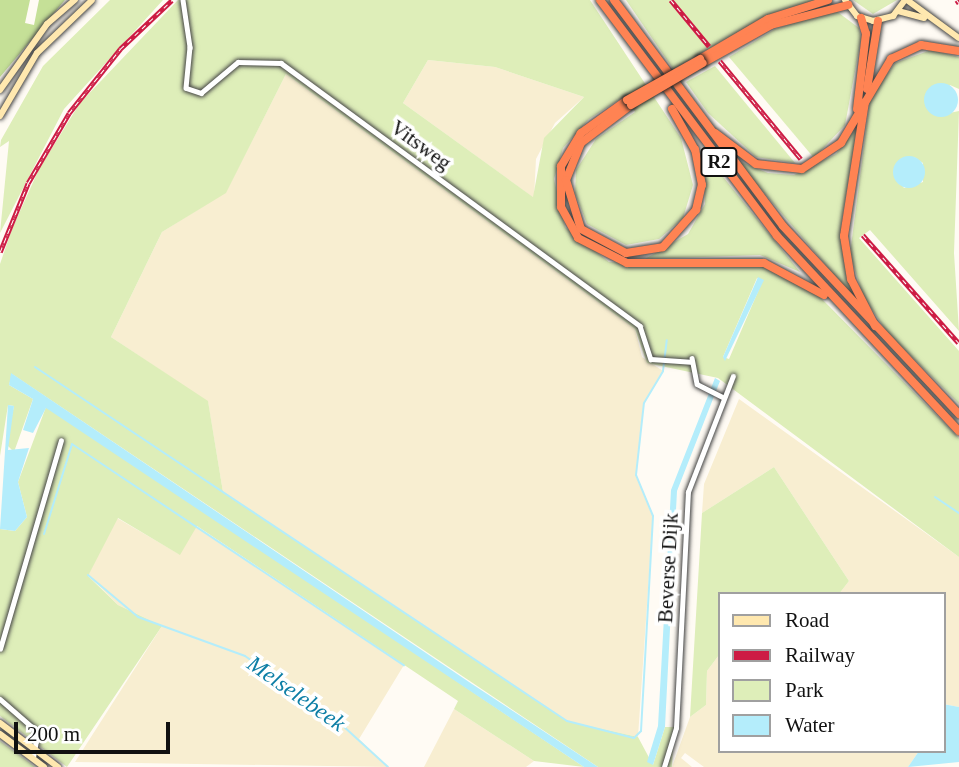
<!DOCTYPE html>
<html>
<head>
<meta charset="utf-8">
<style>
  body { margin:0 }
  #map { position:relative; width:959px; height:767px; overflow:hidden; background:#fffbf4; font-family:Georgia,serif }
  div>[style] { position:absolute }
  .farmland>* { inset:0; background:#f8eed1 }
  .green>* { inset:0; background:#deeeb9 }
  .forest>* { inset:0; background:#c5e097 }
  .water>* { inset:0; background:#b4edfb }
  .round { border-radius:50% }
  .stream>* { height:2px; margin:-1px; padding:0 1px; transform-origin:1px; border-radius:1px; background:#b4edfb }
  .roads { filter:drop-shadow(0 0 2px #444) drop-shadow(0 0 2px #444) }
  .street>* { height:4.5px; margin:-2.25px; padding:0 2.25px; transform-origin:2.25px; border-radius:2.25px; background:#fff }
  .secondary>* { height:6px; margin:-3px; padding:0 3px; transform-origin:3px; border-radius:3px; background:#ffe8af }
  .highway>* { height:8px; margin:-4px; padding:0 4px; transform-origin:4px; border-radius:4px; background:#ff8353 }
  .rail>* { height:4.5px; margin-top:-2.25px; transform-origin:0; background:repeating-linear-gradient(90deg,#fff 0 5px,#cd1c44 0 10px); box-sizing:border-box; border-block:2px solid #cd1c44 }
  .bridges { filter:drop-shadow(0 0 2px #222) drop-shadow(0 0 2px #222) }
  .highway-bridge>* { height:8px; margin:-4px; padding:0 4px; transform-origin:4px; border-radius:4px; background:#ff8353 }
  span { translate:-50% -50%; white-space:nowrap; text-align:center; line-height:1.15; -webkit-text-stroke:7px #fff; paint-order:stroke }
  .shield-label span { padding:2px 5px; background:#fff; border:2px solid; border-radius:5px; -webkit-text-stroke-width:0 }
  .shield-label { font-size:19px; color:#111; font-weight:700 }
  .street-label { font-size:21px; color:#111 }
  .water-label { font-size:23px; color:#0e7fa6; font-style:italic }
  .legend { position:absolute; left:718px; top:592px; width:228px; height:161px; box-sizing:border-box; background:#fff; border:2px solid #a0a0a0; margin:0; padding:9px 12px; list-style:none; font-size:21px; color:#111 }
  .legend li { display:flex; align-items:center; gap:14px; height:35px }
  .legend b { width:35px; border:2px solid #a0a0a0 }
  .scale { position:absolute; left:14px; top:722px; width:156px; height:32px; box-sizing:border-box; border:4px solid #111; border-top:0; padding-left:9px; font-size:21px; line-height:24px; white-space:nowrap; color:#111; -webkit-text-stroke:5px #fff; paint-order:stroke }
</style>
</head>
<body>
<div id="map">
  <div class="farmland">
    <div style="clip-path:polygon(428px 60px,495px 67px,584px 97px,555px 123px,536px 159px,534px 198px,403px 103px)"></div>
    <div style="clip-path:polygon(286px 74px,635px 329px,642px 357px,663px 371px,644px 403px,636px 475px,653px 516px,638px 737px,567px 721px,223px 492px,208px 402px,111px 337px,162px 232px,226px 192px)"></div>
    <div style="clip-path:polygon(739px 399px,959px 557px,959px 707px,943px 704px,943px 594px,839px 594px,849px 581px,774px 467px,702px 513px,704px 484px)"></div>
    <div style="clip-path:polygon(117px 518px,179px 554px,196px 526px,404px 665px,359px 739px,388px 767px,75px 762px,162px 626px,118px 605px,88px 575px)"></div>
    <div style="clip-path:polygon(719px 655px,719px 751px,919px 751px,908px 767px,704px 767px,685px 753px,681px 758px,692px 767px,672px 767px,690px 717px,706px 705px,707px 671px)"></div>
    <div style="clip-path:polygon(454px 709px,534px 761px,526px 767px,424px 767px)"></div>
  </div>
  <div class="green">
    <div style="clip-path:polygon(110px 0,163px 0,64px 109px,0 233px,9px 141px,0 147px,1px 140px,43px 66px)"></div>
    <div style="clip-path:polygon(evenodd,178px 0,590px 0,681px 138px,693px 185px,683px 218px,659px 239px,626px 245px,587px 224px,575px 193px,576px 170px,596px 139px,635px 112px,625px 96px,589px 119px,563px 148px,554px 179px,565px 227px,609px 262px,764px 267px,820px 297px,959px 438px,959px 557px,718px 378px,647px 363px,635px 329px,286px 74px,226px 193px,162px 232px,111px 337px,208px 401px,223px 492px,567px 721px,638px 737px,653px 765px,665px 727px,674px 727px,672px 767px,598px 767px,12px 374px,9px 385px,33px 399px,14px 452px,6px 444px,14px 406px,8px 405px,0 456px,0 264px,12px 229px,39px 169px,80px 103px,178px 0,428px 60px,495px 67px,584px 97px,544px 138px,533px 197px,403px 103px,428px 60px,178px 0,757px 278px,763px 280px,729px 359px,723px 357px,757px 278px)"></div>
    <div style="clip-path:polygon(626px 0,818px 0,766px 16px,673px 69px)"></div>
    <div style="clip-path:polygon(853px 0,897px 0,873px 14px)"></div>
    <div style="clip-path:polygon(835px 10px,859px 28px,861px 39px,845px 125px,814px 158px,729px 57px,775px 29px)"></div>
    <div style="clip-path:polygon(evenodd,931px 50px,959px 57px,959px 89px,950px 85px,935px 116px,959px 111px,954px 253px,959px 331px,870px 230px,859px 238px,959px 351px,959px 404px,887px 332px,863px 296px,850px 254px,870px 99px,895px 63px,931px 50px,914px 157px,923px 163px,923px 182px,904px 188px,893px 172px,914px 157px)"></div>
    <div style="clip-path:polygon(715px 66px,795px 163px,756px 157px,708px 113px,686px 82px)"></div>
    <div style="clip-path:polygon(857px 127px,841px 226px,854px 298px,736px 160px,768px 173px,794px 175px,836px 154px)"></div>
    <div style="clip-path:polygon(703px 152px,800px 272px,760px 255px,645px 259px,688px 234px,705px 204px)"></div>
    <div style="clip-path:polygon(46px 407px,223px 524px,584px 767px,534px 761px,454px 709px,458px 701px,197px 526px,180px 555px,118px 518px,88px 576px,118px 605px,162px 626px,67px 767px,0 716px,0 529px,15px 531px,27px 517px,18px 482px)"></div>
    <div style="clip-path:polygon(774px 467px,849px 581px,839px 594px,719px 594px,719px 655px,707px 671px,706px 705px,690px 717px,702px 513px)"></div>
    <div style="clip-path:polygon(0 741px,30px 763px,35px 767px,0 767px)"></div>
  </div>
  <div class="forest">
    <div style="clip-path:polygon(0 0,30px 0,25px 23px,34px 25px,39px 0,65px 0,0 77px)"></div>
  </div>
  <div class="water">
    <div class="round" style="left:924px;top:83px;width:34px;height:34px"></div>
    <div class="round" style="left:893px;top:156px;width:32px;height:32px"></div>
    <div style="clip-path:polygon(758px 277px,764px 280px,725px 361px,723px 357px)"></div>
    <div style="clip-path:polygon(11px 373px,472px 684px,598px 767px,584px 767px,46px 408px,33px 433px,23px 430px,33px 399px,9px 385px)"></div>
    <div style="clip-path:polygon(715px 378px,720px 381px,677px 491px,665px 727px,653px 765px,647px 762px,658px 726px,671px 490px)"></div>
    <div style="clip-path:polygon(8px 405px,14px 406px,8px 450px,29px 448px,18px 482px,27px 517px,15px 531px,0 529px)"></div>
    <div style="clip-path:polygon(943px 704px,959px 707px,959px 762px,908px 767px,919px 751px,943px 751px)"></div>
  </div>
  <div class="stream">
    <div style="left:35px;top:367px;width:639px;rotate:33.64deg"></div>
    <div style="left:567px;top:721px;width:69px;rotate:14.2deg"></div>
    <div style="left:634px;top:738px;width:10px;rotate:-45deg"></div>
    <div style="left:641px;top:731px;width:215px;rotate:-86.8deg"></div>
    <div style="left:653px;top:516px;width:44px;rotate:-112.5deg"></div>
    <div style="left:636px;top:475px;width:72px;rotate:-83.7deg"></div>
    <div style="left:644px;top:403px;width:37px;rotate:-59deg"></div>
    <div style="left:663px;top:371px;width:31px;rotate:-83deg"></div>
    <div style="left:935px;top:497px;width:29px;rotate:34deg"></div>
    <div style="left:44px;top:534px;width:94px;rotate:-72.7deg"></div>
    <div style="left:72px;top:444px;width:399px;rotate:33.7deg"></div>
    <div style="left:88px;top:575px;width:65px;rotate:40deg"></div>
    <div style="left:138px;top:617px;width:114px;rotate:20deg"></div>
    <div style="left:245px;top:656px;width:119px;rotate:35.4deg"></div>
    <div style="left:342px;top:725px;width:62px;rotate:42.4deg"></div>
  </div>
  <div class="roads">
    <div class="street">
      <div style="left:183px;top:0;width:48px;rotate:81.5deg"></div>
      <div style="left:190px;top:47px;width:41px;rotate:95.6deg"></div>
      <div style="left:186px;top:88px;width:16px;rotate:18deg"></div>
      <div style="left:201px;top:93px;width:48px;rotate:-40deg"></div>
      <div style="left:238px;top:62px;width:43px;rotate:1.3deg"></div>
      <div style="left:281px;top:63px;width:445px;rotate:36.2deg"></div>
      <div style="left:640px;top:326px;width:35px;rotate:72deg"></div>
      <div style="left:651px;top:359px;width:39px;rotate:4deg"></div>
      <div style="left:692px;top:358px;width:26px;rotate:79deg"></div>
      <div style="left:697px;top:384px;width:30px;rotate:27deg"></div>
      <div style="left:0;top:649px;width:217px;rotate:-73.7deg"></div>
      <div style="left:0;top:699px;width:50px;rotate:41deg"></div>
      <div style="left:38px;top:732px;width:27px;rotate:100deg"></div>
      <div style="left:664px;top:767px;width:41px;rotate:-72.9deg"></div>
      <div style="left:676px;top:728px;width:236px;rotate:-87.1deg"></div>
      <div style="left:688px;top:492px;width:124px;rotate:-68.8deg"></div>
    </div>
    <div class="secondary">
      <div style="left:845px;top:0;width:20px;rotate:53deg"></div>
      <div style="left:857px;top:16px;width:17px;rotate:17deg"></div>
      <div style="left:873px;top:21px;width:21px;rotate:-14deg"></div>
      <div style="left:893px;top:16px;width:20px;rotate:-53deg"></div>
      <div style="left:907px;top:0;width:64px;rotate:36.2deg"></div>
      <div style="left:898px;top:11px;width:27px;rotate:15deg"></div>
      <div style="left:0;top:90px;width:81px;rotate:-54.5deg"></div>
      <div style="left:47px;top:24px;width:37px;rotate:-41deg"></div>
      <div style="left:0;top:116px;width:73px;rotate:-59.6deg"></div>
      <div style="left:37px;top:53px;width:76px;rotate:-43.9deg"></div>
      <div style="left:0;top:723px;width:73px;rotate:37.2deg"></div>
      <div style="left:0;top:734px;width:55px;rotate:36.9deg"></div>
    </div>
    <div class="highway">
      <div style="left:600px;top:0;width:295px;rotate:53.1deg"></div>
      <div style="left:777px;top:236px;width:267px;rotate:47deg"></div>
      <div style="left:614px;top:0;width:282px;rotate:53.2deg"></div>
      <div style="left:783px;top:226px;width:258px;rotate:46.9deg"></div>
      <div style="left:700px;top:59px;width:79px;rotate:-30.5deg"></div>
      <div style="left:768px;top:19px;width:63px;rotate:-17.6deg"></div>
      <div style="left:703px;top:63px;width:78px;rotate:-29.2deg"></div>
      <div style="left:771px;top:25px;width:80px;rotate:-14.6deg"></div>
      <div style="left:867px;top:89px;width:69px;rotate:-80.8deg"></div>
      <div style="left:627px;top:100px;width:57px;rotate:144.3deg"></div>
      <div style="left:581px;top:133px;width:39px;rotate:121deg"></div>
      <div style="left:561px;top:166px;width:41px;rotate:90deg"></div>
      <div style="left:561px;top:207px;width:35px;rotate:61deg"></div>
      <div style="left:578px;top:238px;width:55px;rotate:27deg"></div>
      <div style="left:627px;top:263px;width:137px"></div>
      <div style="left:764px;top:263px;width:68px;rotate:28.1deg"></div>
      <div style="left:865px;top:102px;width:136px;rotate:98.9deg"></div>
      <div style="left:844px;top:236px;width:44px;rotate:80.8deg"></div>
      <div style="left:851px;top:279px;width:53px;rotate:62.9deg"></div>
      <div style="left:631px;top:105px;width:63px;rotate:142.8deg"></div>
      <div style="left:581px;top:143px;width:40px;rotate:112deg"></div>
      <div style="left:566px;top:180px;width:51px;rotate:73deg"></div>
      <div style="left:581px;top:229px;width:51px;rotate:28.1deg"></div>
      <div style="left:626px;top:253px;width:37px;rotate:-9deg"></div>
      <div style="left:663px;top:247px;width:50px;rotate:-48.3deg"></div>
      <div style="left:696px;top:210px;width:26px;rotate:-77deg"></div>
      <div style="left:702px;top:185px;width:36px;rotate:-101deg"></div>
      <div style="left:695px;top:150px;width:47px;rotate:-119.3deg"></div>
      <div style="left:857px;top:109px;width:76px;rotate:-83.2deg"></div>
      <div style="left:866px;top:34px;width:17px;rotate:-107deg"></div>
      <div style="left:715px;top:133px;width:51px;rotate:37.1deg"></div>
      <div style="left:756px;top:164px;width:46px;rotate:6.2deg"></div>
      <div style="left:802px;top:169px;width:47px;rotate:-33.7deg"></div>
      <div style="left:841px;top:143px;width:98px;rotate:-59.2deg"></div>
      <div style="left:891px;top:59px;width:33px;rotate:-25deg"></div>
      <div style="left:921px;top:45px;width:38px;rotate:9deg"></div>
    </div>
  </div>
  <div class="rail">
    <div style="left:671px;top:0;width:60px;rotate:50.4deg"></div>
    <div style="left:957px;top:0;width:4px;rotate:56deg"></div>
    <div style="left:720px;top:61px;width:127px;rotate:50.4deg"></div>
    <div style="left:863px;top:235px;width:144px;rotate:48.4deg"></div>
    <div style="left:0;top:252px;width:74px;rotate:-67.9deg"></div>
    <div style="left:28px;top:183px;width:81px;rotate:-59.6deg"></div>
    <div style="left:69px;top:113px;width:82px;rotate:-51.4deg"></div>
    <div style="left:120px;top:49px;width:71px;rotate:-43.3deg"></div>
  </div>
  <div class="bridges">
    <div class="highway-bridge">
      <div style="left:627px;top:100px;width:84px;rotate:-29.3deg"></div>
      <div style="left:631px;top:105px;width:83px;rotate:-30.3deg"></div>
    </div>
  </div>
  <div class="shield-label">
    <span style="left:719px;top:162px">R2</span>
  </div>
  <div class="street-label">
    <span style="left:421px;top:145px;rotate:36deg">Vitsweg</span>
    <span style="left:668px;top:568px;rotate:-87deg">Beverse Dijk</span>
  </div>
  <div class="water-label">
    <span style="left:296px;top:694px;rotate:35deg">Melselebeek</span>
  </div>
  <ul class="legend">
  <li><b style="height:9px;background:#ffe8af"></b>Road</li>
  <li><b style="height:9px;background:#cd1c44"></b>Railway</li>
  <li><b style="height:19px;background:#deeeb9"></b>Park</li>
  <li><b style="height:19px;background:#b4edfb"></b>Water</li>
  </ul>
  <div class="scale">200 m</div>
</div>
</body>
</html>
